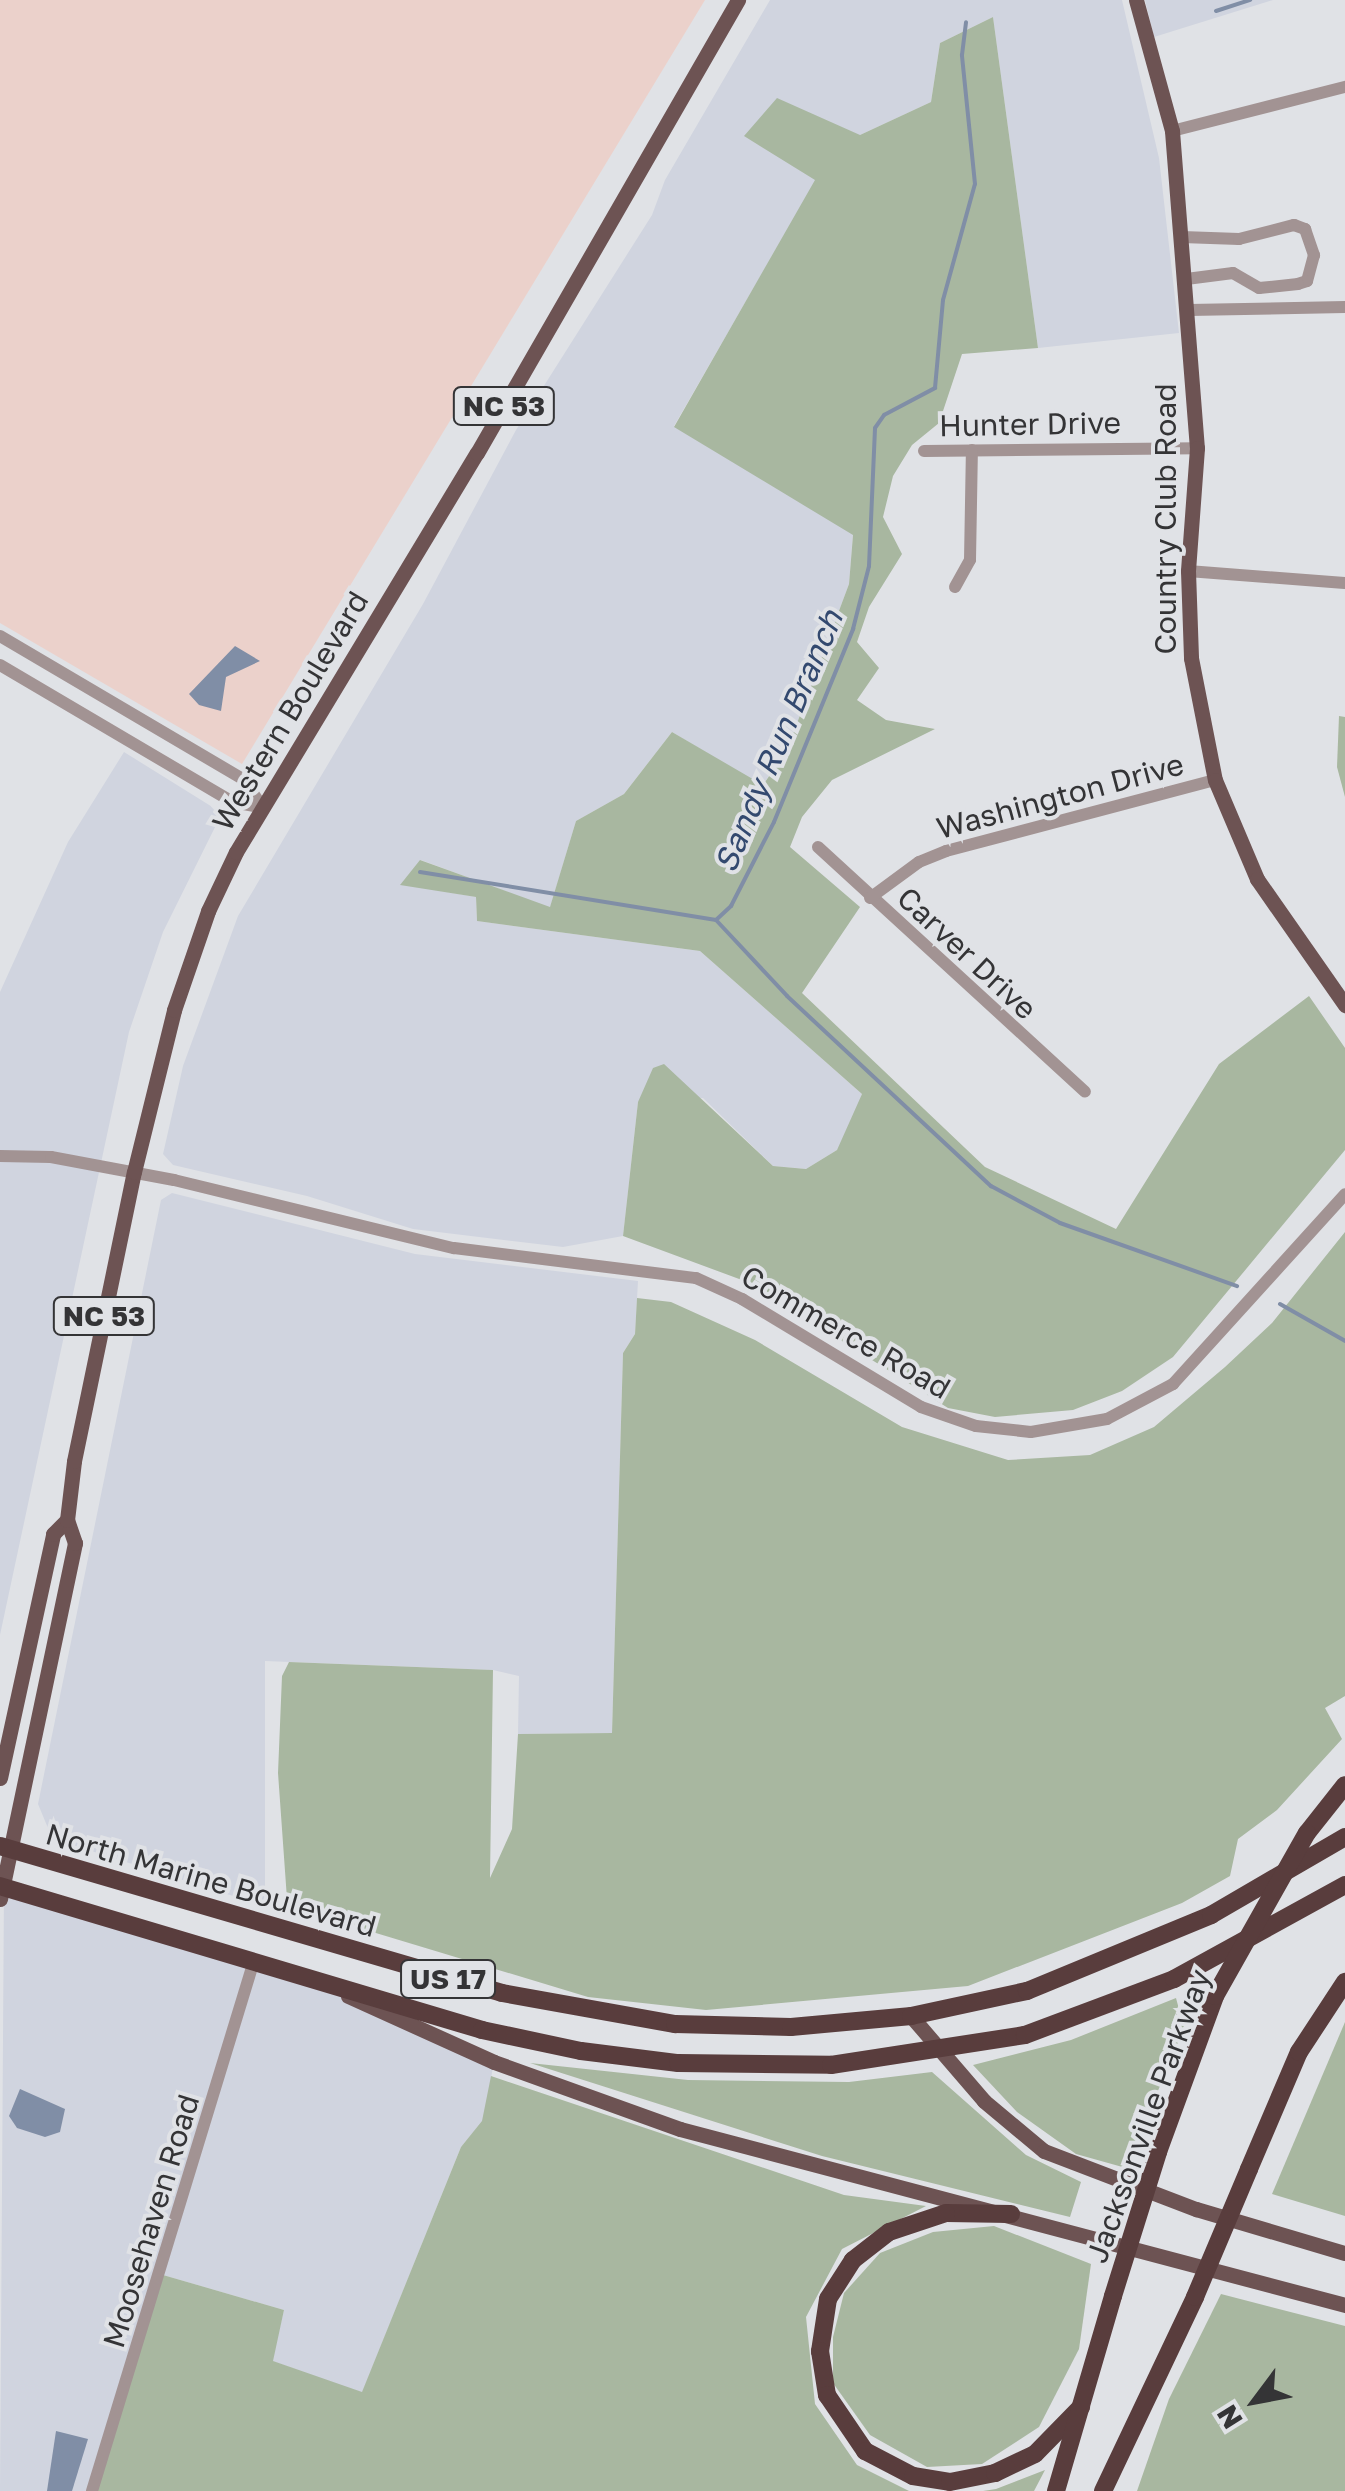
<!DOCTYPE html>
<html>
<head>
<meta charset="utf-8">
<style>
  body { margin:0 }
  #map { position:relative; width:1345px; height:2491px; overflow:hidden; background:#e0e2e6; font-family:"Golos Text",sans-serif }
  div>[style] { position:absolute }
  .built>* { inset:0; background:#d0d4df }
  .education>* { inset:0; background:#ebd1cb }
  .green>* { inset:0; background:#a8b7a0 }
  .water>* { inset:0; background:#808ea6 }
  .stream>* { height:4px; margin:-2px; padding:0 2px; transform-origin:2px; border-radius:2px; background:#808ea6 }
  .minor>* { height:12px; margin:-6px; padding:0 6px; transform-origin:6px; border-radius:6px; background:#a29393 }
  .major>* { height:15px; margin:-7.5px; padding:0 7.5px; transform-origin:7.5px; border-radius:7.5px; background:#6d5353 }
  .highway>* { height:18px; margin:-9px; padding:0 9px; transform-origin:9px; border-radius:9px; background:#593d3d }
  .highway-bridge>* { height:18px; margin:-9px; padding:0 9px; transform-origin:9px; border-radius:9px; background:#593d3d }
  span { translate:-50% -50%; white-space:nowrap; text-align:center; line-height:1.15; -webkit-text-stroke:8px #e0e2e6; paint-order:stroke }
  .shield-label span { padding:2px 8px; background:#e0e2e6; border:2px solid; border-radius:8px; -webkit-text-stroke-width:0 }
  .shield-label { font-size:28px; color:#343436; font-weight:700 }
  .street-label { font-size:30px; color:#343436 }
  .water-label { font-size:32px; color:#33496f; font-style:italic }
  .north { position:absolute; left:1205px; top:2351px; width:100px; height:100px; -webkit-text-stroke:8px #e0e2e6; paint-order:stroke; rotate:238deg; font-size:28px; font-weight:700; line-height:40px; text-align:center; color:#343436 }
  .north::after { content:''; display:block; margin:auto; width:35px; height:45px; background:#343436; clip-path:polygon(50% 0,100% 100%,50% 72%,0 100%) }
</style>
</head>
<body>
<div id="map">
  <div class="built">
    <div style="clip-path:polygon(770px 0,1122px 0,1159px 158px,1179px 333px,1038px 348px,993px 17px,940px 43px,931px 102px,860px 135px,816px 180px,674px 426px,853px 534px,849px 584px,787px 750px,762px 786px,672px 732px,624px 794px,576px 821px,550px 908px,421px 860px,401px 884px,476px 897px,477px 921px,700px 951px,862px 1094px,851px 1128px,837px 1150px,806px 1169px,773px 1166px,703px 1098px,638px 1102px,623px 1236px,563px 1247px,413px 1229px,307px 1196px,173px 1165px,163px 1154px,183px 1066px,238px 916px,423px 604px,516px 430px,652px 215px,665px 180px)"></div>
    <div style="clip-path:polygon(1145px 0,1273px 0,1154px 37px)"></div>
    <div style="clip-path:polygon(124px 752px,222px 813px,163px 932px,129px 1032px,0 1635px,0 992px,68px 842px)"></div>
    <div style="clip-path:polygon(172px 1193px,415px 1254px,638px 1281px,635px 1334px,623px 1353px,612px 1733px,518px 1734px,519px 1676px,493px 1670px,265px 1661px,265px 1906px,66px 1843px,50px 1833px,38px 1804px,161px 1200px)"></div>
    <div style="clip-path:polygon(4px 1887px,317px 1982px,494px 2062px,483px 2121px,461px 2147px,362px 2393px,272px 2361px,284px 2310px,163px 2275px,92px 2491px,0 2491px)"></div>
  </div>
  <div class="education">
    <div style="clip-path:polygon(0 0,705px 0,242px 764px,0 623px)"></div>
  </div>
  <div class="green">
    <div style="clip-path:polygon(993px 17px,1038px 348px,962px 354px,939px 423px,912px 445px,893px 476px,883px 517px,902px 554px,869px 607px,857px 642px,879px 668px,857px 700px,886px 720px,935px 729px,832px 780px,802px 817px,790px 847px,860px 907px,802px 993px,985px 1167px,1116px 1229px,1219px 1064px,1309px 996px,1345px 1048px,1345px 1150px,1173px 1357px,1122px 1391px,1073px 1410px,995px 1417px,948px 1408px,750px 1283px,623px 1236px,638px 1102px,653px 1068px,664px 1064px,773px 1166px,806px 1169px,837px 1150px,862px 1094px,700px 951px,477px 921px,476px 897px,400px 885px,420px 860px,550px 907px,576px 821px,624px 794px,672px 732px,763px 785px,787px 750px,849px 584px,853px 535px,674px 427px,815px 180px,744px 136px,777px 98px,860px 135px,931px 102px,940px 43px)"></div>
    <div style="clip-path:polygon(1339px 716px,1345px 717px,1345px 797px,1337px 767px)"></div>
    <div style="clip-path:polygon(1345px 1232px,1345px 1696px,1325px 1708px,1342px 1739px,1277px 1810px,1238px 1839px,1230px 1876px,1182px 1903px,968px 1986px,706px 2010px,588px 1997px,303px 1911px,287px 1899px,278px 1773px,282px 1676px,289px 1662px,493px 1670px,490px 1878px,512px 1829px,518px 1734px,612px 1733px,623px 1353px,635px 1334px,637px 1298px,671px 1302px,755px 1340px,902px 1427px,1008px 1460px,1090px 1455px,1154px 1427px,1225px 1367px,1272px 1323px)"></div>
    <div style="clip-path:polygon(1176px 1998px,1184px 2028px,1126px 2168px,1076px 2154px,1017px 2112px,973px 2065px,1071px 2040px)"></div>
    <div style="clip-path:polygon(1345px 2022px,1345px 2216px,1272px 2194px)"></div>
    <div style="clip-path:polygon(530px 2063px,688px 2080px,849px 2082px,932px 2072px,1026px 2155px,1081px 2182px,1070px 2217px,822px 2156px)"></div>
    <div style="clip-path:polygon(491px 2076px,844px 2195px,926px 2206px,842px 2249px,806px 2317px,815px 2404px,857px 2465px,909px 2491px,92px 2491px,163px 2275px,284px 2310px,273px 2361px,362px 2392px,461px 2147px,482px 2121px)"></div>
    <div style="clip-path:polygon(994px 2226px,1091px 2264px,1079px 2349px,1039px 2427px,982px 2464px,927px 2467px,870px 2435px,833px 2383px,833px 2337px,844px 2293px,880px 2253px,933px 2232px)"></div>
    <div style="clip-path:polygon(1221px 2294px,1345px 2326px,1345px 2491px,1137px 2491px,1169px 2399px)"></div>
    <div style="clip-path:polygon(1045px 2470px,1034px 2491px,983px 2491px,996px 2489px)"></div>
  </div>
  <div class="water">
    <div style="clip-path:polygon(235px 646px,260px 661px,226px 677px,221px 711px,199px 705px,189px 694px)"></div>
    <div style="clip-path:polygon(20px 2089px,65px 2109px,60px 2132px,45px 2137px,17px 2128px,9px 2116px)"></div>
    <div style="clip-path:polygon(56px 2431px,88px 2439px,72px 2491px,47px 2491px)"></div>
  </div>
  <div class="stream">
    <div style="left:1216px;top:11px;width:36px;rotate:-18deg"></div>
    <div style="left:420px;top:872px;width:300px;rotate:9.2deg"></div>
    <div style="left:716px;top:920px;width:21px;rotate:-43deg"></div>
    <div style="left:731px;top:906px;width:94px;rotate:-62.9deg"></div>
    <div style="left:774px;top:822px;width:209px;rotate:-67.7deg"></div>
    <div style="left:853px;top:629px;width:65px;rotate:-75.7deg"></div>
    <div style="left:869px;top:566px;width:138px;rotate:-87.5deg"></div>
    <div style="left:875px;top:428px;width:16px;rotate:-55deg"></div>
    <div style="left:884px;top:415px;width:58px;rotate:-27.9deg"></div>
    <div style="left:935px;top:388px;width:88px;rotate:-84.8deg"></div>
    <div style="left:943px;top:300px;width:120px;rotate:-74.6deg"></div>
    <div style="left:975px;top:184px;width:130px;rotate:-95.8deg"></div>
    <div style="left:962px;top:55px;width:33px;rotate:-83deg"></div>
    <div style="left:716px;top:920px;width:104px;rotate:46.9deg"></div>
    <div style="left:787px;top:996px;width:279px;rotate:43deg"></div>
    <div style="left:991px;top:1186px;width:78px;rotate:28.2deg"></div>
    <div style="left:1060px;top:1223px;width:188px;rotate:19.6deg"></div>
    <div style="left:1280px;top:1304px;width:75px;rotate:29.6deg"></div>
  </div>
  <div class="minor">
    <div style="left:1172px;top:131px;width:179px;rotate:-14.3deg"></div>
    <div style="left:1182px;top:237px;width:57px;rotate:2deg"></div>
    <div style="left:1239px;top:239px;width:57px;rotate:-14.3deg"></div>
    <div style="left:1294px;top:225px;width:12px;rotate:20deg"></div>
    <div style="left:1305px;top:229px;width:28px;rotate:71deg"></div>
    <div style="left:1314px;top:255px;width:27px;rotate:105deg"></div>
    <div style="left:1307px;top:281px;width:9px;rotate:162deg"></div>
    <div style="left:1298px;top:284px;width:39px;rotate:174deg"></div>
    <div style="left:1259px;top:288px;width:30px;rotate:-150deg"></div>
    <div style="left:1233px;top:273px;width:47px;rotate:172.7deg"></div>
    <div style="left:1189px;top:310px;width:156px;rotate:-1.1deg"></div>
    <div style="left:924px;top:451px;width:273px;rotate:-0.6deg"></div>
    <div style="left:1188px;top:571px;width:157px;rotate:4.4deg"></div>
    <div style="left:955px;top:587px;width:31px;rotate:-61deg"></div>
    <div style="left:970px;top:560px;width:110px;rotate:-89deg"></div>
    <div style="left:0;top:636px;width:282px;rotate:30.5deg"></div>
    <div style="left:243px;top:779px;width:35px;rotate:55deg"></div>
    <div style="left:0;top:665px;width:270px;rotate:30.5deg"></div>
    <div style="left:233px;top:802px;width:31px;rotate:11deg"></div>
    <div style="left:818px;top:847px;width:362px;rotate:42.5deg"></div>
    <div style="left:870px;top:898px;width:61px;rotate:-36.3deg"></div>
    <div style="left:919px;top:862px;width:29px;rotate:-22deg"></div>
    <div style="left:946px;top:851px;width:278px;rotate:-14.8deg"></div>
    <div style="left:0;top:1156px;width:51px;rotate:1.1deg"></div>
    <div style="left:51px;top:1157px;width:125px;rotate:10.6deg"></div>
    <div style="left:174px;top:1180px;width:288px;rotate:13.7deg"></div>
    <div style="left:454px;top:1248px;width:244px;rotate:7.1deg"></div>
    <div style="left:696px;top:1278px;width:51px;rotate:24.5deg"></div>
    <div style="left:742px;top:1299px;width:209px;rotate:31.1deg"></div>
    <div style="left:921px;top:1407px;width:58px;rotate:19.1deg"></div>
    <div style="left:976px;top:1426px;width:55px;rotate:6.2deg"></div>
    <div style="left:1031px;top:1432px;width:77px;rotate:-9.7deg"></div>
    <div style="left:1107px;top:1419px;width:75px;rotate:-27.9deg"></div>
    <div style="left:1173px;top:1384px;width:256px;rotate:-47.8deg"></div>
    <div style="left:92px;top:2491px;width:551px;rotate:-73.01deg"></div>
  </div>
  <div class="major">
    <div style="left:1136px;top:0;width:136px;rotate:74.6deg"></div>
    <div style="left:1172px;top:131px;width:318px;rotate:85.5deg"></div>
    <div style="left:1197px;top:448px;width:123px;rotate:94.2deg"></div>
    <div style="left:1188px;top:571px;width:87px;rotate:88deg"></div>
    <div style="left:1191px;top:658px;width:124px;rotate:78.9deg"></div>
    <div style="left:1215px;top:780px;width:108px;rotate:67deg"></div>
    <div style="left:1257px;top:879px;width:154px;rotate:55.1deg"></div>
    <div style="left:0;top:1778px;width:250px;rotate:-77.7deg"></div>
    <div style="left:53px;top:1534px;width:20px;rotate:-45deg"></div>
    <div style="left:0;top:1899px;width:364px;rotate:-78.1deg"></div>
    <div style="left:75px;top:1543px;width:24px;rotate:-109deg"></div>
    <div style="left:67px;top:1520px;width:59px;rotate:-83.2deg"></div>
    <div style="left:74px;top:1461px;width:295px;rotate:-78.3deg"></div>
    <div style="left:134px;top:1172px;width:167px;rotate:-76.1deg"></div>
    <div style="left:174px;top:1010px;width:105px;rotate:-71deg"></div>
    <div style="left:208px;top:911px;width:65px;rotate:-64.6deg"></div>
    <div style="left:236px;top:852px;width:466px;rotate:-58.9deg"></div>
    <div style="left:477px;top:453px;width:523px;rotate:-60.05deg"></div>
    <div style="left:348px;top:1996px;width:160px;rotate:24.3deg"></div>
    <div style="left:494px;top:2062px;width:198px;rotate:19.8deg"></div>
    <div style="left:680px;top:2129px;width:688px;rotate:14.82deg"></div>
    <div style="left:911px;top:2016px;width:112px;rotate:49.3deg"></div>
    <div style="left:984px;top:2101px;width:78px;rotate:39.8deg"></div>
    <div style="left:1044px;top:2151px;width:163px;rotate:20.9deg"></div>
    <div style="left:1196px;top:2209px;width:155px;rotate:16.5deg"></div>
  </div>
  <div class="highway">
    <div style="left:1307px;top:1833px;width:61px;rotate:-51.6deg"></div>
    <div style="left:0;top:1846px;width:523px;rotate:16.32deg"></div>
    <div style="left:502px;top:1993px;width:176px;rotate:10.2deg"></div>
    <div style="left:675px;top:2024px;width:116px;rotate:1.5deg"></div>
    <div style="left:791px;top:2027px;width:121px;rotate:-5.2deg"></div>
    <div style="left:911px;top:2016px;width:119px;rotate:-12.2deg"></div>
    <div style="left:1027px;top:1991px;width:199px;rotate:-22.4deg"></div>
    <div style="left:1211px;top:1915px;width:155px;rotate:-30.2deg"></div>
    <div style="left:0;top:1886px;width:503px;rotate:16.63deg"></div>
    <div style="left:482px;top:2030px;width:101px;rotate:12deg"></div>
    <div style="left:581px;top:2051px;width:98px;rotate:7.1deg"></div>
    <div style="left:678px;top:2063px;width:153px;rotate:0.7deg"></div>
    <div style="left:831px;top:2065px;width:196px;rotate:-8.8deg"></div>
    <div style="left:1025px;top:2035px;width:159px;rotate:-20.6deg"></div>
    <div style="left:1174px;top:1979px;width:195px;rotate:-28.8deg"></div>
    <div style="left:1158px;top:2152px;width:166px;rotate:-69.9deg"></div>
    <div style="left:1249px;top:2169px;width:127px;rotate:-66.9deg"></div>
    <div style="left:1299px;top:2052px;width:84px;rotate:-56.7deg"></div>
    <div style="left:1011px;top:2214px;width:65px;rotate:-179.1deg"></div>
    <div style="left:946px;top:2213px;width:60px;rotate:161.6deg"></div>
    <div style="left:889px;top:2232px;width:46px;rotate:142.1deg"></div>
    <div style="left:853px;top:2260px;width:46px;rotate:122.7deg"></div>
    <div style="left:828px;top:2299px;width:53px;rotate:98.7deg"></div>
    <div style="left:820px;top:2351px;width:45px;rotate:81deg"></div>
    <div style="left:827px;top:2395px;width:68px;rotate:55.8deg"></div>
    <div style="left:865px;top:2451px;width:54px;rotate:27.5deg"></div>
    <div style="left:913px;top:2476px;width:37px;rotate:9deg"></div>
    <div style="left:950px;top:2482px;width:46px;rotate:-11.3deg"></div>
    <div style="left:995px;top:2473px;width:44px;rotate:-25.4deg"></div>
    <div style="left:1035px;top:2454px;width:66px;rotate:-45.6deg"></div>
    <div style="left:1056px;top:2491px;width:203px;rotate:-73.7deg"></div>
    <div style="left:1103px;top:2491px;width:215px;rotate:-64.6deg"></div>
  </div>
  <div class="highway-bridge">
    <div style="left:1215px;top:1996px;width:187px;rotate:-60.6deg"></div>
    <div style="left:1113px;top:2296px;width:151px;rotate:-72.6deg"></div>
    <div style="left:1195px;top:2297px;width:139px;rotate:-67.1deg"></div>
  </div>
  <div class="shield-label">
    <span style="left:504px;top:406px">NC 53</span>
    <span style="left:104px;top:1316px">NC 53</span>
    <span style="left:448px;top:1979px">US 17</span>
  </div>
  <div class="street-label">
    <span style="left:1030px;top:424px;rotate:-1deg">Hunter Drive</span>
    <span style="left:1165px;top:519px;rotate:-90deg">Country Club Road</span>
    <span style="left:290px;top:711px;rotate:-59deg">Western Boulevard</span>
    <span style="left:1060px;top:796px;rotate:-15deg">Washington Drive</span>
    <span style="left:967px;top:953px;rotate:43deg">Carver Drive</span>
    <span style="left:846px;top:1332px;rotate:30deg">Commerce Road</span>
    <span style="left:211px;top:1880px;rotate:16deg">North Marine Boulevard</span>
    <span style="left:1148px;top:2116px;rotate:-70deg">Jacksonville Parkway</span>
    <span style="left:151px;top:2221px;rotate:-73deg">Moosehaven Road</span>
  </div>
  <div class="water-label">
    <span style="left:778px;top:741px;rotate:-67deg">Sandy Run Branch</span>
  </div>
  <div class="north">N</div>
</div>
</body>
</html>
